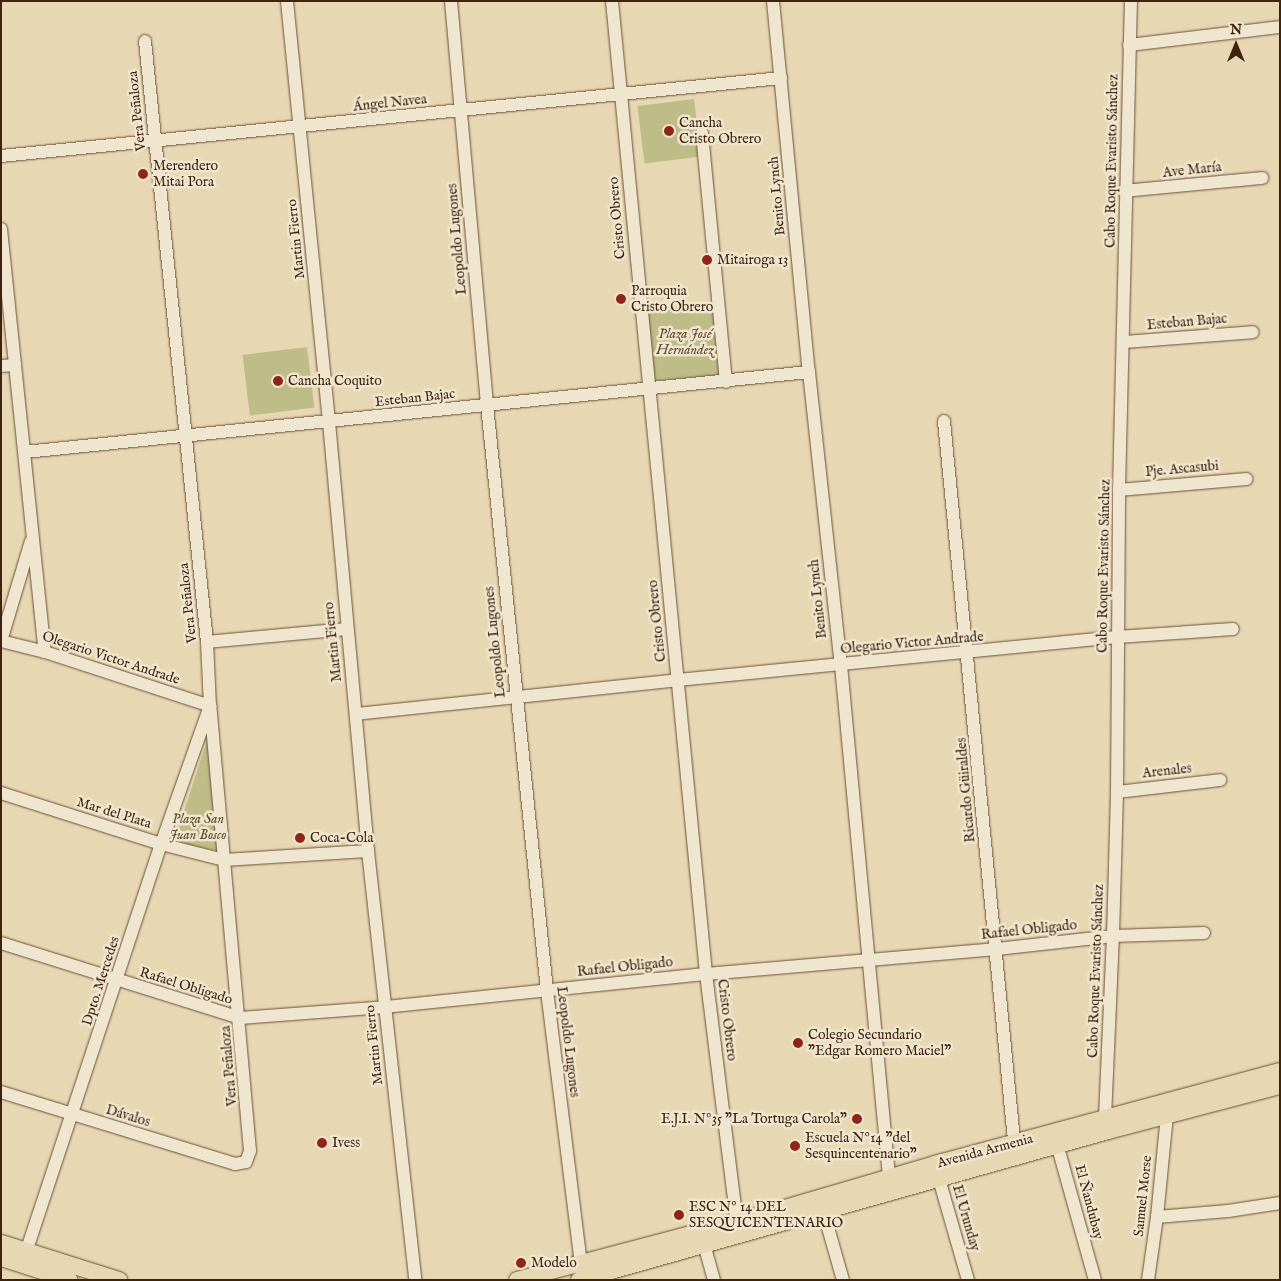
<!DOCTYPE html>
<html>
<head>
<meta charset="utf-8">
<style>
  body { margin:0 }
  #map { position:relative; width:1281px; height:1281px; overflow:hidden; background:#e8d7b3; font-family:"IM FELL English",serif }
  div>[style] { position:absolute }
  .green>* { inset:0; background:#bebc87; transform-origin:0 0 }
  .roads { filter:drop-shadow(0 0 1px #695039) drop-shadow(0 0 1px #695039) }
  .minor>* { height:12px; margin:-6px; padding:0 6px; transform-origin:6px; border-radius:6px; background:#f0e5ce }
  .major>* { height:16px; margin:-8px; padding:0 8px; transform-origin:8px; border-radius:8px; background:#e8d7b3 }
  .dots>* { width:14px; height:14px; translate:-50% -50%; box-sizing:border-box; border:2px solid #f0e5ce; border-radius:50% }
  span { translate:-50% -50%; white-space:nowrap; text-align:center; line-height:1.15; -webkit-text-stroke:5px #f0e5ce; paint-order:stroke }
  .street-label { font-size:14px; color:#3f2310 }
  .poi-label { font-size:14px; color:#3f2310 }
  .left { translate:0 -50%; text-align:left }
  .right { translate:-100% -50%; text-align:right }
  .park-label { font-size:14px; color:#5f492e; font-style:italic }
  .frame { position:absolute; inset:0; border:2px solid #3f2310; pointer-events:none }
  .north { position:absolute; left:1211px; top:20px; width:50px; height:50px; -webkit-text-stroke:4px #f0e5ce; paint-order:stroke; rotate:0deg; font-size:14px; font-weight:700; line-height:20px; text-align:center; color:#3f2310 }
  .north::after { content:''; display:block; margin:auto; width:18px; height:22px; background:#3f2310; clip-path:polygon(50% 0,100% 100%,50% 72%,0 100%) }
</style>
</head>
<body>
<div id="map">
  <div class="green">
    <div style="left:694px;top:99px;width:58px;height:57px;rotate:83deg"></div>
    <div style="left:717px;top:303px;width:72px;height:70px;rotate:85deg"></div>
    <div style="left:307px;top:347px;width:61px;height:65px;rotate:83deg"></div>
    <div style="clip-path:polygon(210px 731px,218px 851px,174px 842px)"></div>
  </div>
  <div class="roads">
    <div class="minor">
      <div style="left:287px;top:1px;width:423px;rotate:84.3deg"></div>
      <div style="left:329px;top:422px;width:431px;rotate:84.8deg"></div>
      <div style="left:368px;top:851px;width:432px;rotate:83.7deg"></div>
      <div style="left:451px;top:1px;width:406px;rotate:84.9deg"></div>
      <div style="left:487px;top:405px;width:589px;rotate:84.15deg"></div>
      <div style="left:547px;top:991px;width:274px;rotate:82.9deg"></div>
      <div style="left:581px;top:1263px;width:8px;rotate:67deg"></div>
      <div style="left:612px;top:1px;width:978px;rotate:84.48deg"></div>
      <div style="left:706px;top:974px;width:250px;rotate:82.9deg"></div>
      <div style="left:737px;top:1222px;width:7px;rotate:56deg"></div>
      <div style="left:773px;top:1px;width:373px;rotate:84.5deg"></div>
      <div style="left:809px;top:372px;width:295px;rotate:83.8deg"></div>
      <div style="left:841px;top:665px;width:514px;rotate:84.64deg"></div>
      <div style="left:889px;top:1177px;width:9px;rotate:69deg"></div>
      <div style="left:1129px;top:45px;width:151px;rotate:-6.8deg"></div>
      <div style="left:702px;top:133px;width:250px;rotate:84.5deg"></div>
      <div style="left:1px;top:156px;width:784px;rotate:-5.71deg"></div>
      <div style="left:1124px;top:191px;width:139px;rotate:-5.4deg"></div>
      <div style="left:1px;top:229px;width:425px;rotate:84.1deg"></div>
      <div style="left:1124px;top:342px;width:129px;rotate:-4.4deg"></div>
      <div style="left:1px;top:366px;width:14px;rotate:-4deg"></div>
      <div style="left:944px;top:421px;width:732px;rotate:84.44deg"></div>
      <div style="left:25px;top:452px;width:788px;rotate:-5.83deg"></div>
      <div style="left:1119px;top:490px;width:128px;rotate:-4.9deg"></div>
      <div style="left:1px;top:641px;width:45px;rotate:14deg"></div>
      <div style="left:45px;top:652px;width:174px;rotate:18.1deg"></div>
      <div style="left:210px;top:706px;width:146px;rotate:109.5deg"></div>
      <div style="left:161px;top:844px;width:436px;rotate:108.3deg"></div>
      <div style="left:1px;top:641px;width:104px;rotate:-73.3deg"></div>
      <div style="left:207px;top:642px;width:140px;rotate:-5.3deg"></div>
      <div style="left:356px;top:714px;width:324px;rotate:-6deg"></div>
      <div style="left:678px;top:680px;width:441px;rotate:-5.6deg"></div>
      <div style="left:1117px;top:637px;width:116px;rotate:-3.9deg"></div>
      <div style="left:1117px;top:792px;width:104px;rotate:-6.6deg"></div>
      <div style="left:1px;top:793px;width:168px;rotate:17.7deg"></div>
      <div style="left:161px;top:844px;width:65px;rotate:14.3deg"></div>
      <div style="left:224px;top:860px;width:144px;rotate:-3.6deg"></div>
      <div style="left:1px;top:943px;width:250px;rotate:17.4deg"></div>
      <div style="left:240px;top:1018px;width:145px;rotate:-4.3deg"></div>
      <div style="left:385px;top:1007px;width:323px;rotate:-5.9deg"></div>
      <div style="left:706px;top:974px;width:292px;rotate:-4.9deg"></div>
      <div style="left:997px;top:949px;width:117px;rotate:-6.4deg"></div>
      <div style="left:1113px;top:936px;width:91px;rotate:-1.9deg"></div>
      <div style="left:1px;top:1092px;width:245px;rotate:17.1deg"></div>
      <div style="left:235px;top:1164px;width:11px;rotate:-10deg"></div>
      <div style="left:246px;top:1162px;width:12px;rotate:-70deg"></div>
      <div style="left:250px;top:1151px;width:447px;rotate:-95.1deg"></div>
      <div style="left:210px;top:706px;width:64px;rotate:-92.7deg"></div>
      <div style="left:207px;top:642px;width:604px;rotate:-95.89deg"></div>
      <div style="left:1107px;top:1126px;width:8px;rotate:-104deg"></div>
      <div style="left:1105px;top:1118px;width:182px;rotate:-87.5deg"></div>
      <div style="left:1113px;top:936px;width:144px;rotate:-88.4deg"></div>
      <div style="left:1117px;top:792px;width:302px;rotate:-89.6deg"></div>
      <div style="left:1119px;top:490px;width:489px;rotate:-88.6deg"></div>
      <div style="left:1055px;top:1137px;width:148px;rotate:74.4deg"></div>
      <div style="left:937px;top:1172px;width:112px;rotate:74deg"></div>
      <div style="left:821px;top:1203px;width:80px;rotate:74.1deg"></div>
      <div style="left:1157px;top:1217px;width:71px;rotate:-4.8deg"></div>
      <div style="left:1228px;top:1211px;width:53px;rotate:-8.7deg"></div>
      <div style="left:702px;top:1237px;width:45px;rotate:74.4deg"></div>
      <div style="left:1148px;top:1280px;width:64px;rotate:-81.9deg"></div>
      <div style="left:1157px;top:1217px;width:102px;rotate:-84.4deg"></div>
      <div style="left:1167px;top:1115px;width:6px;rotate:-108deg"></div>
    </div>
    <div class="major">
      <div style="left:1px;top:1243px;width:124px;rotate:17.4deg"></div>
      <div style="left:1px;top:1258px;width:72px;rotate:17.7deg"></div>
      <div style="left:517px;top:1280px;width:228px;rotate:-14.8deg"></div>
      <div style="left:737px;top:1222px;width:206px;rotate:-16.3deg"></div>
      <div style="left:935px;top:1164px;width:357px;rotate:-15.1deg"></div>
      <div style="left:579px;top:1280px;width:550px;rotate:-15.73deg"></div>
      <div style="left:1108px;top:1131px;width:178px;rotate:-14.7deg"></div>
    </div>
  </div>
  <div class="dots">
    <div style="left:669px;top:131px;background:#8f2418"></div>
    <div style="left:143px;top:174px;background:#8f2418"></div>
    <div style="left:707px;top:260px;background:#8f2418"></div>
    <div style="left:621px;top:299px;background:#8f2418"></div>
    <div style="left:278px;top:381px;background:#8f2418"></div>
    <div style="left:300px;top:838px;background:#8f2418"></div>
    <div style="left:798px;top:1043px;background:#8f2418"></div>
    <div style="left:857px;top:1119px;background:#8f2418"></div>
    <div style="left:322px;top:1143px;background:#8f2418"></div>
    <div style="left:795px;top:1146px;background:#8f2418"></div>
    <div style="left:679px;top:1215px;background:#8f2418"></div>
    <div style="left:521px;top:1263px;background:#8f2418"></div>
  </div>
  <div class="street-label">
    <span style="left:390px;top:103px;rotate:-6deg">Ángel Navea</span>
    <span style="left:137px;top:111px;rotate:-96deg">Vera Peñaloza</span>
    <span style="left:1112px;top:161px;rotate:-89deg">Cabo Roque Evaristo Sánchez</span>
    <span style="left:1192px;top:170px;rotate:-6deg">Ave María</span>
    <span style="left:777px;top:196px;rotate:-95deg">Benito Lynch</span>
    <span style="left:617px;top:218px;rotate:-95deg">Cristo Obrero</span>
    <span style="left:296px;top:239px;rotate:-96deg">Martin Fierro</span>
    <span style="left:457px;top:239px;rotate:-95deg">Leopoldo Lugones</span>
    <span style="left:1187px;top:322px;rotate:-5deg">Esteban Bajac</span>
    <span style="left:415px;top:398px;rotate:-6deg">Esteban Bajac</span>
    <span style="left:1182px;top:469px;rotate:-5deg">Pje. Ascasubi</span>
    <span style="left:1104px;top:566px;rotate:-89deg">Cabo Roque Evaristo Sánchez</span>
    <span style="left:818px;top:599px;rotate:-96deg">Benito Lynch</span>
    <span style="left:188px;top:603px;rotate:-96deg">Vera Peñaloza</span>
    <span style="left:657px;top:621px;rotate:-96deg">Cristo Obrero</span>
    <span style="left:333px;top:642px;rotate:-96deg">Martin Fierro</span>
    <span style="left:495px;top:642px;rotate:-96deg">Leopoldo Lugones</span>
    <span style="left:912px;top:643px;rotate:-5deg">Olegario Victor Andrade</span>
    <span style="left:111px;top:658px;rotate:18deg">Olegario Victor Andrade</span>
    <span style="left:1167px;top:771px;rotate:-6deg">Arenales</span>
    <span style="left:966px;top:790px;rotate:-95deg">Ricardo Güiraldes</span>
    <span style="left:114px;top:813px;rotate:17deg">Mar del Plata</span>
    <span style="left:1029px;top:930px;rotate:-6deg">Rafael Obligado</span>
    <span style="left:625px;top:967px;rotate:-6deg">Rafael Obligado</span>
    <span style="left:1096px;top:971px;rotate:-88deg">Cabo Roque Evaristo Sánchez</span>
    <span style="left:101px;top:981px;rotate:-72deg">Dpto. Mercedes</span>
    <span style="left:186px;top:986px;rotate:17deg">Rafael Obligado</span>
    <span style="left:727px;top:1020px;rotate:83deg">Cristo Obrero</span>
    <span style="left:568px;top:1042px;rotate:83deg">Leopoldo Lugones</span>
    <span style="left:374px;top:1045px;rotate:-96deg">Martin Fierro</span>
    <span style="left:229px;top:1066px;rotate:-95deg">Vera Peñaloza</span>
    <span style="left:128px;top:1116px;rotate:17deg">Dávalos</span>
    <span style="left:985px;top:1151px;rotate:-15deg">Avenida Armenia</span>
    <span style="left:1143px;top:1196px;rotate:-84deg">Samuel Morse</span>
    <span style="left:1089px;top:1202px;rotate:75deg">El Ñandubay</span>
    <span style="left:966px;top:1218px;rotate:74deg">El Urunday</span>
  </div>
  <div class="poi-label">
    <span class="left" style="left:679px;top:131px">Cancha<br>Cristo Obrero</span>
    <span class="left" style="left:153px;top:174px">Merendero<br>Mitai Pora</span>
    <span class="left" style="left:717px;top:260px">Mitairoga 13</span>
    <span class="left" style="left:631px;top:299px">Parroquia<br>Cristo Obrero</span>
    <span class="left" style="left:288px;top:381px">Cancha Coquito</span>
    <span class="left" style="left:310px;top:838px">Coca-Cola</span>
    <span class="left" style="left:808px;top:1043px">Colegio Secundario<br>"Edgar Romero Maciel"</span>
    <span class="right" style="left:847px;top:1119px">E.J.I. Nº35 "La Tortuga Carola"</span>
    <span class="left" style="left:805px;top:1146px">Escuela Nº14 "del<br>Sesquincentenario"</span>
    <span class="left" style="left:332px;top:1143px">Ivess</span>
    <span class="left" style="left:689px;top:1215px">ESC Nº 14 DEL<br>SESQUICENTENARIO</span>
    <span class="left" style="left:531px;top:1263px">Modelo</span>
  </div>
  <div class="park-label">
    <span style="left:685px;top:342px">Plaza José<br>Hernández</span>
    <span style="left:198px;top:827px">Plaza San<br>Juan Bosco</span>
  </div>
  <div class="frame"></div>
  <div class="north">N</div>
</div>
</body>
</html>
